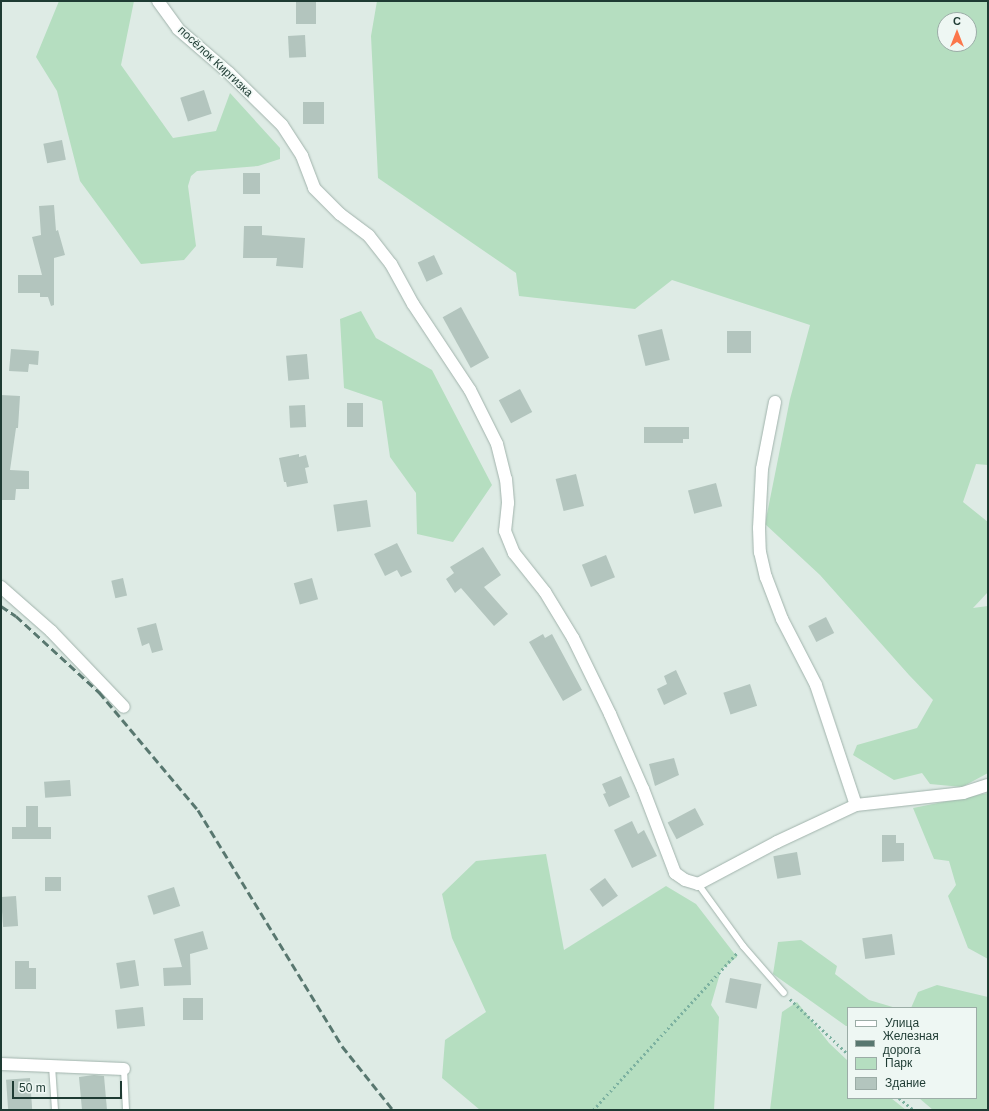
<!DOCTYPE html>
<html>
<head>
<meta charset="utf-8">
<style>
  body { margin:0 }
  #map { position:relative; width:989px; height:1111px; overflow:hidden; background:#deebe5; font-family:Arial,sans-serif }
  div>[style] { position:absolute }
  .green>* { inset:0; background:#b5dec0 }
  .building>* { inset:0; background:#b3c5be; transform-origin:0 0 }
  .path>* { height:2.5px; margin-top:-1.25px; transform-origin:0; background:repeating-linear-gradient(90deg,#7cb1a0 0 2px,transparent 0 5px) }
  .roads { filter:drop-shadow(0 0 1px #a1b3ac) drop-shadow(0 0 1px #a1b3ac) }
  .service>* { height:6px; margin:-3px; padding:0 3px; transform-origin:3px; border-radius:3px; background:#fff }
  .minor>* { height:12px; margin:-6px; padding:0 6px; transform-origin:6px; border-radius:6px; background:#fff }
  .rail>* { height:3px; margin-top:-1.5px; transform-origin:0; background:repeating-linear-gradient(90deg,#58776f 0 8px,transparent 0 12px) }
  span { translate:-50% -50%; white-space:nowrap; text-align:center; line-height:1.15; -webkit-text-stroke:3px #eef7f3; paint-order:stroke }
  .street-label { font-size:12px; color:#1e3b33 }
  .frame { position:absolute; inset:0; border:2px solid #1e3b33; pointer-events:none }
  .legend { position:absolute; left:847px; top:1007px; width:130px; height:92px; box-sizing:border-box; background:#eef7f3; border:1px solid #9baca6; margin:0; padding:5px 7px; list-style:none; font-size:12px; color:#1e3b33 }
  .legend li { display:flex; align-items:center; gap:8px; height:20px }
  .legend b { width:20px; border:1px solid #9baca6 }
  .north { position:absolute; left:937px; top:12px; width:40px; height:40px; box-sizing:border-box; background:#eef7f3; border:1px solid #9baca6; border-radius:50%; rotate:0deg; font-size:11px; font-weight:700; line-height:16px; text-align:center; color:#1e3b33 }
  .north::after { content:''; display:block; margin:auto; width:14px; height:18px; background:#fb774b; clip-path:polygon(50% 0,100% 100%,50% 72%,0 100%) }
  .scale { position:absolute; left:12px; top:1081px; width:110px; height:18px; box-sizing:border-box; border:2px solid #1e3b33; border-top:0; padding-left:5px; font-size:12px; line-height:14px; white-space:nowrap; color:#1e3b33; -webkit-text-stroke:3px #eef7f3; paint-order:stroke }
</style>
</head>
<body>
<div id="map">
  <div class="green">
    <div style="clip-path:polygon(59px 1px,134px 1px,121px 65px,173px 138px,216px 131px,230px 93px,280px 148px,280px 159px,258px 166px,197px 171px,191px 176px,188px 186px,196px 246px,184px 260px,141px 264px,80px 181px,57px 91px,36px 57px)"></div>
    <div style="clip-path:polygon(evenodd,377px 1px,988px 1px,988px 465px,976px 464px,963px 502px,988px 522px,988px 592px,973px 608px,988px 606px,988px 773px,962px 787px,930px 784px,922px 773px,894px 780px,853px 755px,857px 745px,917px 728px,933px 700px,909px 675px,820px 575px,765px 524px,790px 399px,810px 325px,672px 280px,635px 309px,519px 296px,516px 273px,378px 178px,371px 36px,377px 1px,945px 20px,969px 20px,969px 44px,945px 44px,945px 20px)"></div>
    <div style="clip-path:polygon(361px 311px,376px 338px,432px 370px,492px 485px,453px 542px,417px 534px,416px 493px,390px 457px,382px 401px,344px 388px,340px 319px)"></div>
    <div style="clip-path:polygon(988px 793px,988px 959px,968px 948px,948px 896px,956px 885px,949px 861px,934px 859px,913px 808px)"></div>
    <div style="clip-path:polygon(546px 854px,564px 950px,666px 886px,696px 904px,737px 957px,721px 970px,711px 1005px,719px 1017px,714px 1110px,480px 1110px,442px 1078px,445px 1040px,486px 1012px,452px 938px,442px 894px,476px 861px)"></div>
    <div style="clip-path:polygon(801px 940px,837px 966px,835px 974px,869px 1000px,896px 1008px,848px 1008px,848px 1026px,846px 1026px,773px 974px,778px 942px)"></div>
    <div style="clip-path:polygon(937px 985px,988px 997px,988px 1110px,933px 1110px,919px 1098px,976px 1098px,976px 1008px,911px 1008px,918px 992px)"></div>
    <div style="clip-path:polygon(797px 1002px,829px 1043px,848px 1061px,848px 1098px,891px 1098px,906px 1110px,770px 1110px,782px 1012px)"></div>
  </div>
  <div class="building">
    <div style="left:296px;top:1px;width:20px;height:23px"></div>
    <div style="left:305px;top:35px;width:22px;height:17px;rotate:87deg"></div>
    <div style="left:204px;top:90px;width:25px;height:25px;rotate:72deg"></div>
    <div style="left:303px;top:102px;width:21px;height:22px"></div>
    <div style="left:62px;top:140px;width:20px;height:19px;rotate:79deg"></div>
    <div style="left:243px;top:173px;width:17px;height:21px"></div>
    <div style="clip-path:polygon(54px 205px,56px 231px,58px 230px,65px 255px,54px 258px,54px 305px,51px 306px,48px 297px,40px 297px,40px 293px,18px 293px,18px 275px,42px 275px,32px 237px,41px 235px,39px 206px)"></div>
    <div style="clip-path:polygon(244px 226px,262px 226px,262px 235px,305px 238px,303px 268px,276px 266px,277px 258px,243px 258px)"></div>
    <div style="left:434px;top:255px;width:21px;height:18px;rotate:65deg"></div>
    <div style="left:461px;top:307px;width:58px;height:21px;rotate:61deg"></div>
    <div style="left:662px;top:329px;width:32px;height:25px;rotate:76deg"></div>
    <div style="left:727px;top:331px;width:24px;height:22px"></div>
    <div style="clip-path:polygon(11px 349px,39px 351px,38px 365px,29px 364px,28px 372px,9px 371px)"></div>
    <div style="left:307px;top:354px;width:25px;height:21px;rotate:85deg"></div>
    <div style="left:520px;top:389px;width:26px;height:24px;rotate:62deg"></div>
    <div style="clip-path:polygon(1px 395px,20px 396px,18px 428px,16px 428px,10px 470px,29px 471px,29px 489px,16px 489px,15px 500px,1px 500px)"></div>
    <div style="left:347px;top:403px;width:16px;height:24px"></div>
    <div style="left:305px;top:405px;width:22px;height:16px;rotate:87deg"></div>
    <div style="clip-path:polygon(644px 427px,689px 427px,689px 439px,683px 439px,683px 443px,644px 443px)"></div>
    <div style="clip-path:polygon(299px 454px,299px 457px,306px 455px,309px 467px,305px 468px,308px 483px,287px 487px,286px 482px,284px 482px,279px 458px)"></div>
    <div style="left:576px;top:474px;width:33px;height:21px;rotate:76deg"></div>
    <div style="left:716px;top:483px;width:24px;height:29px;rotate:75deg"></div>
    <div style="left:367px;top:500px;width:27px;height:34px;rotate:82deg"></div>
    <div style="clip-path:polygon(397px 543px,412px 572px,401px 577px,397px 570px,385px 576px,374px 554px)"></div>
    <div style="clip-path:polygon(483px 547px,501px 575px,484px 587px,508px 614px,494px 626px,461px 588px,455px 593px,446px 579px,454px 573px,450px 567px)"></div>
    <div style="left:606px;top:555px;width:24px;height:26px;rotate:68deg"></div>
    <div style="left:123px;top:578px;width:18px;height:12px;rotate:77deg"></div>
    <div style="left:312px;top:578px;width:22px;height:19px;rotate:74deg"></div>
    <div style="left:826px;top:617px;width:18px;height:20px;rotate:63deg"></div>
    <div style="clip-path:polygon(156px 623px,163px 650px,152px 653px,149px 643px,142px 646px,137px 628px)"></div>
    <div style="clip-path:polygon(543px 634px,545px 638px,552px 634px,582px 690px,563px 701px,529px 642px)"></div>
    <div style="clip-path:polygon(676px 670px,687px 694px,664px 705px,657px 689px,667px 684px,664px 676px)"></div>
    <div style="left:750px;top:684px;width:23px;height:28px;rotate:72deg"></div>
    <div style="clip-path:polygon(674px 758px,679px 775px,655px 786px,649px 764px)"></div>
    <div style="clip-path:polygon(621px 776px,630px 797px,609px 807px,603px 794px,606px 793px,602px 784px)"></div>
    <div style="left:70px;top:780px;width:16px;height:26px;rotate:86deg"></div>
    <div style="clip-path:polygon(26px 806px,38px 806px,38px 827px,51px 827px,51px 839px,12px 839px,12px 827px,26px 827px)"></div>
    <div style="left:695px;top:808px;width:19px;height:31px;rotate:62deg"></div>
    <div style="clip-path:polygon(632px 821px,638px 834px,644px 830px,657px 856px,632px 868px,614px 830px)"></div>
    <div style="clip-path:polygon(882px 835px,896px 835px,896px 843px,904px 843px,904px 861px,882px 862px)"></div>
    <div style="left:797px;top:852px;width:23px;height:24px;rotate:80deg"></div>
    <div style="left:61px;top:877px;width:14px;height:16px;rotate:90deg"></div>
    <div style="left:605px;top:878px;width:22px;height:19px;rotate:54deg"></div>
    <div style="left:174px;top:887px;width:20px;height:28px;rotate:72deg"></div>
    <div style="left:16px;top:896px;width:30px;height:15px;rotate:86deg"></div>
    <div style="clip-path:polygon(203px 931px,208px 949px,190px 954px,191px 985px,164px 986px,163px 968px,182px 967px,174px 939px)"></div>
    <div style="left:892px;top:934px;width:21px;height:30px;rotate:82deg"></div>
    <div style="left:135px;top:960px;width:26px;height:19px;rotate:81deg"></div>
    <div style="clip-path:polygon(15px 961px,29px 961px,29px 968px,36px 968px,36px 989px,15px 989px)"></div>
    <div style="left:730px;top:978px;width:32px;height:25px;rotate:11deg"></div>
    <div style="left:183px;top:998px;width:20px;height:22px"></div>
    <div style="left:143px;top:1007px;width:19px;height:28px;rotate:84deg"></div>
    <div style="clip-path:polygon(94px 1075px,104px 1076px,107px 1110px,82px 1110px,79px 1077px)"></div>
    <div style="left:30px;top:1078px;width:32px;height:24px;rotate:86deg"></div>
  </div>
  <div class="path">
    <div style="left:790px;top:999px;width:80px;rotate:43.5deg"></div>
    <div style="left:899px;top:1098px;width:19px;rotate:39deg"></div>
    <div style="left:593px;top:1110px;width:213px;rotate:-47.5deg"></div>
  </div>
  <div class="roads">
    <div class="service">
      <div style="left:698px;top:884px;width:77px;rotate:54deg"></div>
      <div style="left:743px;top:946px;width:62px;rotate:48.9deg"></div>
      <div style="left:52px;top:1066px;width:44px;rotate:86.1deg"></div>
      <div style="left:124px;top:1069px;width:41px;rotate:87.2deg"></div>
    </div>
    <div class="minor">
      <div style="left:158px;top:1px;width:34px;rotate:54deg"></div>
      <div style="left:178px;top:29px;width:67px;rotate:40.8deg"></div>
      <div style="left:229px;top:73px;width:74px;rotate:44.5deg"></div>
      <div style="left:282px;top:125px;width:37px;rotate:57deg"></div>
      <div style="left:302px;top:156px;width:34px;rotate:69deg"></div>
      <div style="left:314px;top:188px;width:37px;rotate:45deg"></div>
      <div style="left:340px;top:214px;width:36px;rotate:37deg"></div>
      <div style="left:369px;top:236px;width:36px;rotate:52deg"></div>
      <div style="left:391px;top:264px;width:46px;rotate:61.2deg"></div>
      <div style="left:413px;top:304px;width:103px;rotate:56.5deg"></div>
      <div style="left:470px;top:390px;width:60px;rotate:63.4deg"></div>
      <div style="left:497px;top:444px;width:36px;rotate:76deg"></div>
      <div style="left:506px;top:479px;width:24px;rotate:85deg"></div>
      <div style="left:508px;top:503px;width:28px;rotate:96deg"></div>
      <div style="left:505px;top:531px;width:24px;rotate:68deg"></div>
      <div style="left:514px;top:553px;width:50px;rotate:51.5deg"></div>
      <div style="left:545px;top:592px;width:54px;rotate:58.7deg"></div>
      <div style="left:573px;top:638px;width:85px;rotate:64deg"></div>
      <div style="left:610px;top:714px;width:82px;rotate:66.3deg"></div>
      <div style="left:643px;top:789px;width:90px;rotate:69.1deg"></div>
      <div style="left:675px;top:873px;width:12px;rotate:35deg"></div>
      <div style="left:685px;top:880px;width:14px;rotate:17deg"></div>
      <div style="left:698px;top:884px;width:89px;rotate:-28deg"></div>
      <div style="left:777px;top:842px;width:87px;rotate:-25.1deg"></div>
      <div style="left:856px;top:805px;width:108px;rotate:-6.4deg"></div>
      <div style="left:963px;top:793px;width:26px;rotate:-18deg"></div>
      <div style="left:775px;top:402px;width:68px;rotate:101deg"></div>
      <div style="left:762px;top:469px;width:59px;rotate:92.9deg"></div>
      <div style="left:759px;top:528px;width:24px;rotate:88deg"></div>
      <div style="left:760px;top:552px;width:26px;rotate:77deg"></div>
      <div style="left:766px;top:577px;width:45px;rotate:69.1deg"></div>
      <div style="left:782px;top:619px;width:74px;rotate:62.7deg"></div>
      <div style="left:816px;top:685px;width:126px;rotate:71.6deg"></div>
      <div style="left:1px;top:587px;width:67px;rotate:41.3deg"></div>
      <div style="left:51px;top:631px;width:105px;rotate:46.2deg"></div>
      <div style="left:1px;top:1064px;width:123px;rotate:2.3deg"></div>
    </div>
  </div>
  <div class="rail">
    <div style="left:1px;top:606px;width:18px;rotate:34deg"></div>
    <div style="left:16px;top:616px;width:113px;rotate:42.5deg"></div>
    <div style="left:99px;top:692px;width:154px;rotate:50deg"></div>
    <div style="left:198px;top:810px;width:276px;rotate:58.6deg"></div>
    <div style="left:342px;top:1046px;width:82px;rotate:51.4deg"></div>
  </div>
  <div class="street-label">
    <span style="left:215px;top:62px;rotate:43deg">посёлок Киргизка</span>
  </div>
  <div class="frame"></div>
  <ul class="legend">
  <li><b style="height:5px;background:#fff"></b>Улица</li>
  <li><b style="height:5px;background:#58776f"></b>Железная дорога</li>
  <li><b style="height:11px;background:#b5dec0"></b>Парк</li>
  <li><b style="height:11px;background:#b3c5be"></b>Здание</li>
  </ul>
  <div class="north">С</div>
  <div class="scale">50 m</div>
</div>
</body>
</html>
